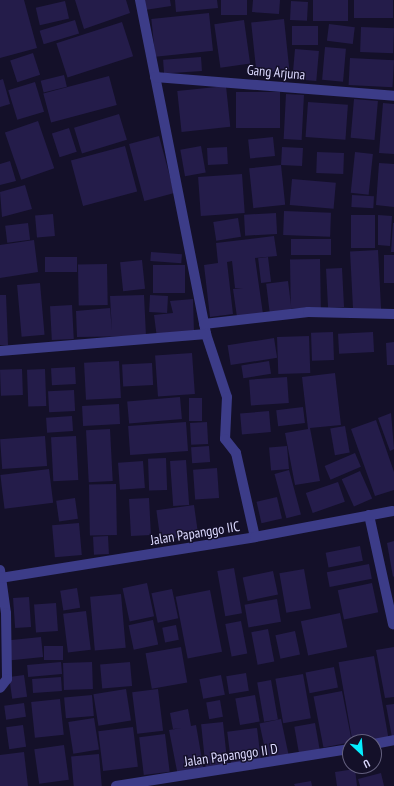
<!DOCTYPE html>
<html>
<head>
<meta charset="utf-8">
<style>
  body { margin:0 }
  #map { position:relative; width:394px; height:786px; overflow:hidden; background:#141029; font-family:"PT Sans Narrow",sans-serif }
  div>[style] { position:absolute }
  .building>* { inset:0; background:#241c4a; transform-origin:0 0 }
  .street>* { height:10px; margin:-5px; padding:0 5px; transform-origin:5px; border-radius:5px; background:#3c3c88 }
  span { translate:-50% -50%; white-space:nowrap; text-align:center; line-height:1.15; -webkit-text-stroke:3px #141029; paint-order:stroke }
  .street-label { font-size:14px; color:#dcd9ff }
  .north { position:absolute; left:342px; top:734px; width:40px; height:40px; box-sizing:border-box; background:#141029; border:1px solid #64607f; border-radius:50%; rotate:154deg; font-size:11px; font-weight:700; line-height:16px; text-align:center; color:#dcd9ff }
  .north::after { content:''; display:block; margin:auto; width:14px; height:18px; background:#05edfe; clip-path:polygon(50% 0,100% 100%,50% 72%,0 100%) }
</style>
</head>
<body>
<div id="map">
  <div class="building">
    <div style="clip-path:polygon(0 0,24px 0,37px 48px,0 58px)"></div>
    <div style="clip-path:polygon(75px 0,126px 0,130px 13px,84px 29px)"></div>
    <div style="clip-path:polygon(143px 0,170px 0,171px 6px,145px 10px)"></div>
    <div style="clip-path:polygon(175px 0,217px 0,218px 8px,176px 12px)"></div>
    <div style="left:221px;top:0;width:26px;height:15px"></div>
    <div style="clip-path:polygon(253px 0,280px 0,279px 14px,252px 12px)"></div>
    <div style="left:313px;top:0;width:35px;height:21px"></div>
    <div style="left:354px;top:0;width:39px;height:18px"></div>
    <div style="left:65px;top:1px;width:18px;height:30px;rotate:77deg"></div>
    <div style="left:291px;top:1px;width:17px;height:19px;rotate:3deg"></div>
    <div style="left:209px;top:13px;width:38px;height:58px;rotate:84deg"></div>
    <div style="left:284px;top:19px;width:51px;height:33px;rotate:84deg"></div>
    <div style="left:75px;top:20px;width:14px;height:37px;rotate:73deg"></div>
    <div style="left:244px;top:20px;width:44px;height:30px;rotate:82deg"></div>
    <div style="left:122px;top:22px;width:36px;height:69px;rotate:72deg"></div>
    <div style="left:329px;top:24px;width:26px;height:17px;rotate:7deg"></div>
    <div style="left:318px;top:26px;width:19px;height:26px;rotate:90deg"></div>
    <div style="left:361px;top:27px;width:33px;height:25px;rotate:2deg"></div>
    <div style="left:325px;top:47px;width:21px;height:33px;rotate:5deg"></div>
    <div style="left:295px;top:49px;width:24px;height:30px;rotate:5deg"></div>
    <div style="left:33px;top:53px;width:23px;height:24px;rotate:72deg"></div>
    <div style="left:201px;top:57px;width:14px;height:38px;rotate:86deg"></div>
    <div style="left:350px;top:58px;width:44px;height:27px;rotate:3deg"></div>
    <div style="left:64px;top:75px;width:12px;height:24px;rotate:76deg"></div>
    <div style="left:109px;top:76px;width:30px;height:68px;rotate:75deg"></div>
    <div style="clip-path:polygon(3px 79px,10px 104px,0 107px,0 80px)"></div>
    <div style="left:35px;top:82px;width:31px;height:28px;rotate:73deg"></div>
    <div style="left:226px;top:86px;width:41px;height:49px;rotate:84deg"></div>
    <div style="left:236px;top:92px;width:44px;height:36px"></div>
    <div style="left:286px;top:94px;width:18px;height:45px;rotate:3deg"></div>
    <div style="left:354px;top:99px;width:24px;height:39px;rotate:5deg"></div>
    <div style="left:308px;top:102px;width:40px;height:35px;rotate:4deg"></div>
    <div style="clip-path:polygon(383px 103px,394px 104px,394px 154px,379px 153px)"></div>
    <div style="left:119px;top:114px;width:27px;height:47px;rotate:73deg"></div>
    <div style="left:38px;top:121px;width:50px;height:35px;rotate:71deg"></div>
    <div style="left:69px;top:128px;width:25px;height:18px;rotate:72deg"></div>
    <div style="left:159px;top:136px;width:59px;height:31px;rotate:75deg"></div>
    <div style="left:273px;top:137px;width:19px;height:25px;rotate:84deg"></div>
    <div style="left:125px;top:146px;width:47px;height:56px;rotate:75deg"></div>
    <div style="left:201px;top:146px;width:27px;height:21px;rotate:80deg"></div>
    <div style="left:227px;top:147px;width:17px;height:20px;rotate:87deg"></div>
    <div style="left:282px;top:147px;width:21px;height:18px;rotate:3deg"></div>
    <div style="left:317px;top:152px;width:27px;height:21px;rotate:2deg"></div>
    <div style="left:355px;top:152px;width:18px;height:41px;rotate:6deg"></div>
    <div style="clip-path:polygon(10px 161px,16px 181px,0 185px,0 164px)"></div>
    <div style="clip-path:polygon(379px 163px,394px 164px,394px 207px,376px 205px)"></div>
    <div style="left:281px;top:165px;width:40px;height:32px;rotate:84deg"></div>
    <div style="left:242px;top:174px;width:39px;height:44px;rotate:86deg"></div>
    <div style="left:292px;top:179px;width:44px;height:26px;rotate:5deg"></div>
    <div style="clip-path:polygon(25px 185px,32px 209px,2px 217px,0 192px)"></div>
    <div style="left:352px;top:195px;width:22px;height:12px;rotate:3deg"></div>
    <div style="left:284px;top:211px;width:47px;height:24px;rotate:2deg"></div>
    <div style="left:276px;top:213px;width:21px;height:32px;rotate:87deg"></div>
    <div style="left:53px;top:214px;width:22px;height:18px;rotate:85deg"></div>
    <div style="left:351px;top:215px;width:24px;height:33px"></div>
    <div style="clip-path:polygon(378px 215px,392px 216px,390px 246px,378px 245px)"></div>
    <div style="left:238px;top:218px;width:19px;height:25px;rotate:81deg"></div>
    <div style="left:28px;top:223px;width:17px;height:23px;rotate:83deg"></div>
    <div style="clip-path:polygon(393px 223px,394px 223px,394px 252px,391px 252px)"></div>
    <div style="clip-path:polygon(274px 236px,277px 256px,255px 258px,263px 314px,237px 317px,233px 289px,243px 288px,235px 288px,232px 261px,227px 262px,233px 314px,210px 317px,204px 265px,218px 263px,216px 243px)"></div>
    <div style="left:291px;top:239px;width:40px;height:16px"></div>
    <div style="clip-path:polygon(34px 240px,38px 272px,0 278px,0 245px)"></div>
    <div style="left:378px;top:250px;width:59px;height:28px;rotate:87deg"></div>
    <div style="left:151px;top:252px;width:31px;height:9px;rotate:4deg"></div>
    <div style="left:384px;top:255px;width:10px;height:28px"></div>
    <div style="left:77px;top:257px;width:15px;height:32px;rotate:90deg"></div>
    <div style="left:268px;top:257px;width:25px;height:10px;rotate:83deg"></div>
    <div style="left:320px;top:259px;width:49px;height:30px;rotate:89deg"></div>
    <div style="left:142px;top:260px;width:29px;height:22px;rotate:84deg"></div>
    <div style="left:107px;top:264px;width:41px;height:29px;rotate:89deg"></div>
    <div style="left:153px;top:265px;width:32px;height:28px"></div>
    <div style="left:342px;top:268px;width:39px;height:16px;rotate:87deg"></div>
    <div style="left:288px;top:281px;width:31px;height:22px;rotate:83deg"></div>
    <div style="left:40px;top:283px;width:52px;height:23px;rotate:85deg"></div>
    <div style="clip-path:polygon(0 295px,6px 295px,8px 345px,0 345px)"></div>
    <div style="clip-path:polygon(144px 295px,146px 336px,77px 337px,76px 311px,110px 308px,112px 331px,110px 296px)"></div>
    <div style="left:150px;top:295px;width:18px;height:17px;rotate:3deg"></div>
    <div style="clip-path:polygon(193px 299px,194px 333px,157px 338px,154px 315px,173px 313px,170px 301px)"></div>
    <div style="left:72px;top:305px;width:34px;height:22px;rotate:87deg"></div>
    <div style="left:333px;top:332px;width:28px;height:22px;rotate:88deg"></div>
    <div style="left:373px;top:332px;width:20px;height:35px;rotate:87deg"></div>
    <div style="left:309px;top:336px;width:37px;height:32px;rotate:88deg"></div>
    <div style="left:274px;top:338px;width:20px;height:47px;rotate:81deg"></div>
    <div style="clip-path:polygon(394px 342px,394px 365px,387px 365px,386px 343px)"></div>
    <div style="left:192px;top:353px;width:41px;height:37px;rotate:86deg"></div>
    <div style="left:119px;top:361px;width:37px;height:35px;rotate:87deg"></div>
    <div style="left:269px;top:361px;width:13px;height:28px;rotate:81deg"></div>
    <div style="left:152px;top:363px;width:22px;height:30px;rotate:87deg"></div>
    <div style="left:75px;top:367px;width:17px;height:24px;rotate:87deg"></div>
    <div style="left:22px;top:369px;width:26px;height:22px;rotate:88deg"></div>
    <div style="left:45px;top:369px;width:37px;height:18px;rotate:88deg"></div>
    <div style="clip-path:polygon(335px 373px,341px 425px,310px 428px,320px 481px,295px 485px,285px 433px,308px 429px,302px 377px)"></div>
    <div style="left:287px;top:377px;width:26px;height:38px;rotate:86deg"></div>
    <div style="left:74px;top:390px;width:21px;height:26px;rotate:87deg"></div>
    <div style="left:180px;top:397px;width:22px;height:53px;rotate:85deg"></div>
    <div style="left:189px;top:398px;width:13px;height:23px"></div>
    <div style="left:119px;top:404px;width:20px;height:37px;rotate:87deg"></div>
    <div style="left:303px;top:407px;width:16px;height:27px;rotate:83deg"></div>
    <div style="left:269px;top:411px;width:21px;height:29px;rotate:85deg"></div>
    <div style="clip-path:polygon(391px 413px,394px 449px,390px 451px,378px 418px)"></div>
    <div style="left:72px;top:416px;width:15px;height:26px;rotate:86deg"></div>
    <div style="clip-path:polygon(376px 420px,394px 472px,394px 490px,375px 496px,351px 429px)"></div>
    <div style="left:186px;top:422px;width:29px;height:58px;rotate:86deg"></div>
    <div style="left:207px;top:422px;width:22px;height:17px;rotate:87deg"></div>
    <div style="left:345px;top:426px;width:27px;height:15px;rotate:80deg"></div>
    <div style="left:110px;top:429px;width:52px;height:24px;rotate:87deg"></div>
    <div style="left:45px;top:436px;width:30px;height:45px;rotate:86deg"></div>
    <div style="left:76px;top:436px;width:44px;height:25px;rotate:87deg"></div>
    <div style="left:209px;top:446px;width:16px;height:18px;rotate:86deg"></div>
    <div style="left:287px;top:446px;width:23px;height:18px;rotate:85deg"></div>
    <div style="left:355px;top:453px;width:15px;height:33px;rotate:67deg"></div>
    <div style="left:166px;top:458px;width:32px;height:18px;rotate:88deg"></div>
    <div style="left:186px;top:460px;width:45px;height:16px;rotate:86deg"></div>
    <div style="left:143px;top:461px;width:27px;height:25px;rotate:86deg"></div>
    <div style="left:217px;top:468px;width:30px;height:24px;rotate:86deg"></div>
    <div style="left:49px;top:469px;width:34px;height:49px;rotate:83deg"></div>
    <div style="left:289px;top:470px;width:46px;height:15px;rotate:75deg"></div>
    <div style="left:360px;top:471px;width:30px;height:20px;rotate:66deg"></div>
    <div style="left:338px;top:482px;width:21px;height:34px;rotate:71deg"></div>
    <div style="left:116px;top:484px;width:51px;height:27px;rotate:89deg"></div>
    <div style="left:277px;top:497px;width:22px;height:21px;rotate:77deg"></div>
    <div style="left:75px;top:498px;width:21px;height:19px;rotate:82deg"></div>
    <div style="left:149px;top:498px;width:37px;height:20px;rotate:87deg"></div>
    <div style="left:194px;top:505px;width:30px;height:38px;rotate:82deg"></div>
    <div style="left:79px;top:523px;width:32px;height:27px;rotate:85deg"></div>
    <div style="left:108px;top:536px;width:18px;height:15px;rotate:87deg"></div>
    <div style="clip-path:polygon(394px 541px,394px 576px,393px 577px,387px 543px)"></div>
    <div style="left:360px;top:546px;width:15px;height:35px;rotate:79deg"></div>
    <div style="left:369px;top:564px;width:15px;height:43px;rotate:79deg"></div>
    <div style="left:234px;top:568px;width:46px;height:17px;rotate:80deg"></div>
    <div style="left:304px;top:569px;width:40px;height:25px;rotate:80deg"></div>
    <div style="left:273px;top:571px;width:24px;height:31px;rotate:78deg"></div>
    <div style="left:147px;top:583px;width:34px;height:25px;rotate:78deg"></div>
    <div style="left:372px;top:583px;width:30px;height:35px;rotate:78deg"></div>
    <div style="left:77px;top:588px;width:20px;height:17px;rotate:81deg"></div>
    <div style="left:172px;top:589px;width:30px;height:21px;rotate:78deg"></div>
    <div style="left:210px;top:590px;width:63px;height:35px;rotate:79deg"></div>
    <div style="left:121px;top:594px;width:54px;height:31px;rotate:85deg"></div>
    <div style="left:29px;top:597px;width:30px;height:16px;rotate:86deg"></div>
    <div style="left:277px;top:599px;width:23px;height:33px;rotate:80deg"></div>
    <div style="left:56px;top:603px;width:28px;height:22px;rotate:86deg"></div>
    <div style="left:86px;top:611px;width:39px;height:23px;rotate:83deg"></div>
    <div style="left:340px;top:613px;width:35px;height:40px;rotate:78deg"></div>
    <div style="left:153px;top:620px;width:25px;height:25px;rotate:78deg"></div>
    <div style="left:241px;top:621px;width:33px;height:16px;rotate:79deg"></div>
    <div style="left:176px;top:625px;width:15px;height:14px;rotate:79deg"></div>
    <div style="left:268px;top:629px;width:33px;height:17px;rotate:79deg"></div>
    <div style="left:295px;top:631px;width:24px;height:20px;rotate:78deg"></div>
    <div style="left:41px;top:637px;width:20px;height:32px;rotate:84deg"></div>
    <div style="left:63px;top:646px;width:14px;height:19px;rotate:90deg"></div>
    <div style="left:181px;top:647px;width:36px;height:36px;rotate:80deg"></div>
    <div style="clip-path:polygon(394px 647px,394px 697px,385px 698px,376px 650px)"></div>
    <div style="left:374px;top:656px;width:83px;height:36px;rotate:80deg"></div>
    <div style="left:61px;top:662px;width:12px;height:34px;rotate:85deg"></div>
    <div style="left:92px;top:662px;width:27px;height:29px;rotate:88deg"></div>
    <div style="left:130px;top:662px;width:24px;height:30px;rotate:85deg"></div>
    <div style="left:334px;top:667px;width:21px;height:29px;rotate:79deg"></div>
    <div style="left:246px;top:673px;width:18px;height:20px;rotate:81deg"></div>
    <div style="left:303px;top:674px;width:45px;height:28px;rotate:80deg"></div>
    <div style="left:24px;top:675px;width:22px;height:15px;rotate:82deg"></div>
    <div style="left:221px;top:675px;width:20px;height:22px;rotate:79deg"></div>
    <div style="left:61px;top:677px;width:14px;height:29px;rotate:86deg"></div>
    <div style="left:271px;top:680px;width:40px;height:14px;rotate:80deg"></div>
    <div style="left:126px;top:689px;width:32px;height:33px;rotate:81deg"></div>
    <div style="left:158px;top:689px;width:42px;height:26px;rotate:83deg"></div>
    <div style="left:342px;top:691px;width:52px;height:29px;rotate:79deg"></div>
    <div style="left:92px;top:695px;width:21px;height:28px;rotate:85deg"></div>
    <div style="left:255px;top:695px;width:27px;height:20px;rotate:80deg"></div>
    <div style="left:60px;top:699px;width:36px;height:29px;rotate:84deg"></div>
    <div style="left:220px;top:700px;width:17px;height:14px;rotate:80deg"></div>
    <div style="left:24px;top:703px;width:14px;height:20px;rotate:82deg"></div>
    <div style="clip-path:polygon(394px 704px,394px 737px,392px 737px,386px 705px)"></div>
    <div style="clip-path:polygon(188px 709px,191px 726px,196px 725px,204px 771px,178px 776px,169px 730px,182px 728px,173px 729px,170px 713px)"></div>
    <div style="left:94px;top:718px;width:32px;height:26px;rotate:81deg"></div>
    <div style="left:281px;top:719px;width:40px;height:22px;rotate:78deg"></div>
    <div style="left:223px;top:722px;width:47px;height:22px;rotate:84deg"></div>
    <div style="left:315px;top:723px;width:28px;height:21px;rotate:80deg"></div>
    <div style="left:23px;top:725px;width:22px;height:17px;rotate:82deg"></div>
    <div style="left:133px;top:727px;width:40px;height:35px;rotate:83deg"></div>
    <div style="left:257px;top:728px;width:33px;height:30px;rotate:83deg"></div>
    <div style="left:165px;top:734px;width:38px;height:26px;rotate:83deg"></div>
    <div style="left:64px;top:745px;width:35px;height:30px;rotate:82deg"></div>
    <div style="clip-path:polygon(24px 752px,28px 786px,0 786px,0 755px)"></div>
    <div style="left:99px;top:754px;width:32px;height:28px;rotate:85deg"></div>
    <div style="clip-path:polygon(355px 769px,357px 786px,337px 786px,335px 772px)"></div>
    <div style="clip-path:polygon(381px 773px,384px 786px,360px 786px,358px 779px)"></div>
    <div style="clip-path:polygon(311px 781px,312px 786px,295px 786px,294px 784px)"></div>
  </div>
  <div class="street">
    <div style="left:140px;top:0;width:340px;rotate:78.8deg"></div>
    <div style="left:206px;top:334px;width:66px;rotate:71.6deg"></div>
    <div style="left:227px;top:397px;width:42px;rotate:92.7deg"></div>
    <div style="left:225px;top:439px;width:18px;rotate:52deg"></div>
    <div style="left:236px;top:453px;width:86px;rotate:77.3deg"></div>
    <div style="left:155px;top:77px;width:240px;rotate:4.5deg"></div>
    <div style="left:204px;top:324px;width:105px;rotate:-6.6deg"></div>
    <div style="left:308px;top:312px;width:86px;rotate:1.3deg"></div>
    <div style="left:0;top:351px;width:207px;rotate:-4.7deg"></div>
    <div style="left:369px;top:515px;width:112px;rotate:77.6deg"></div>
    <div style="left:0;top:570px;width:43px;rotate:82.1deg"></div>
    <div style="left:6px;top:613px;width:66px;rotate:89.1deg"></div>
    <div style="left:7px;top:679px;width:11px;rotate:128deg"></div>
    <div style="left:0;top:578px;width:258px;rotate:-9.1deg"></div>
    <div style="left:255px;top:537px;width:140px;rotate:-10.7deg"></div>
    <div style="left:374px;top:744px;width:20px;rotate:-11deg"></div>
    <div style="left:116px;top:786px;width:237px;rotate:-9deg"></div>
  </div>
  <div class="street-label">
    <span style="left:276px;top:72px;rotate:5deg">Gang Arjuna</span>
    <span style="left:195px;top:533px;rotate:-9deg">Jalan Papanggo IIC</span>
    <span style="left:231px;top:755px;rotate:-8deg">Jalan Papanggo II D</span>
  </div>
  <div class="north">U</div>
</div>
</body>
</html>
